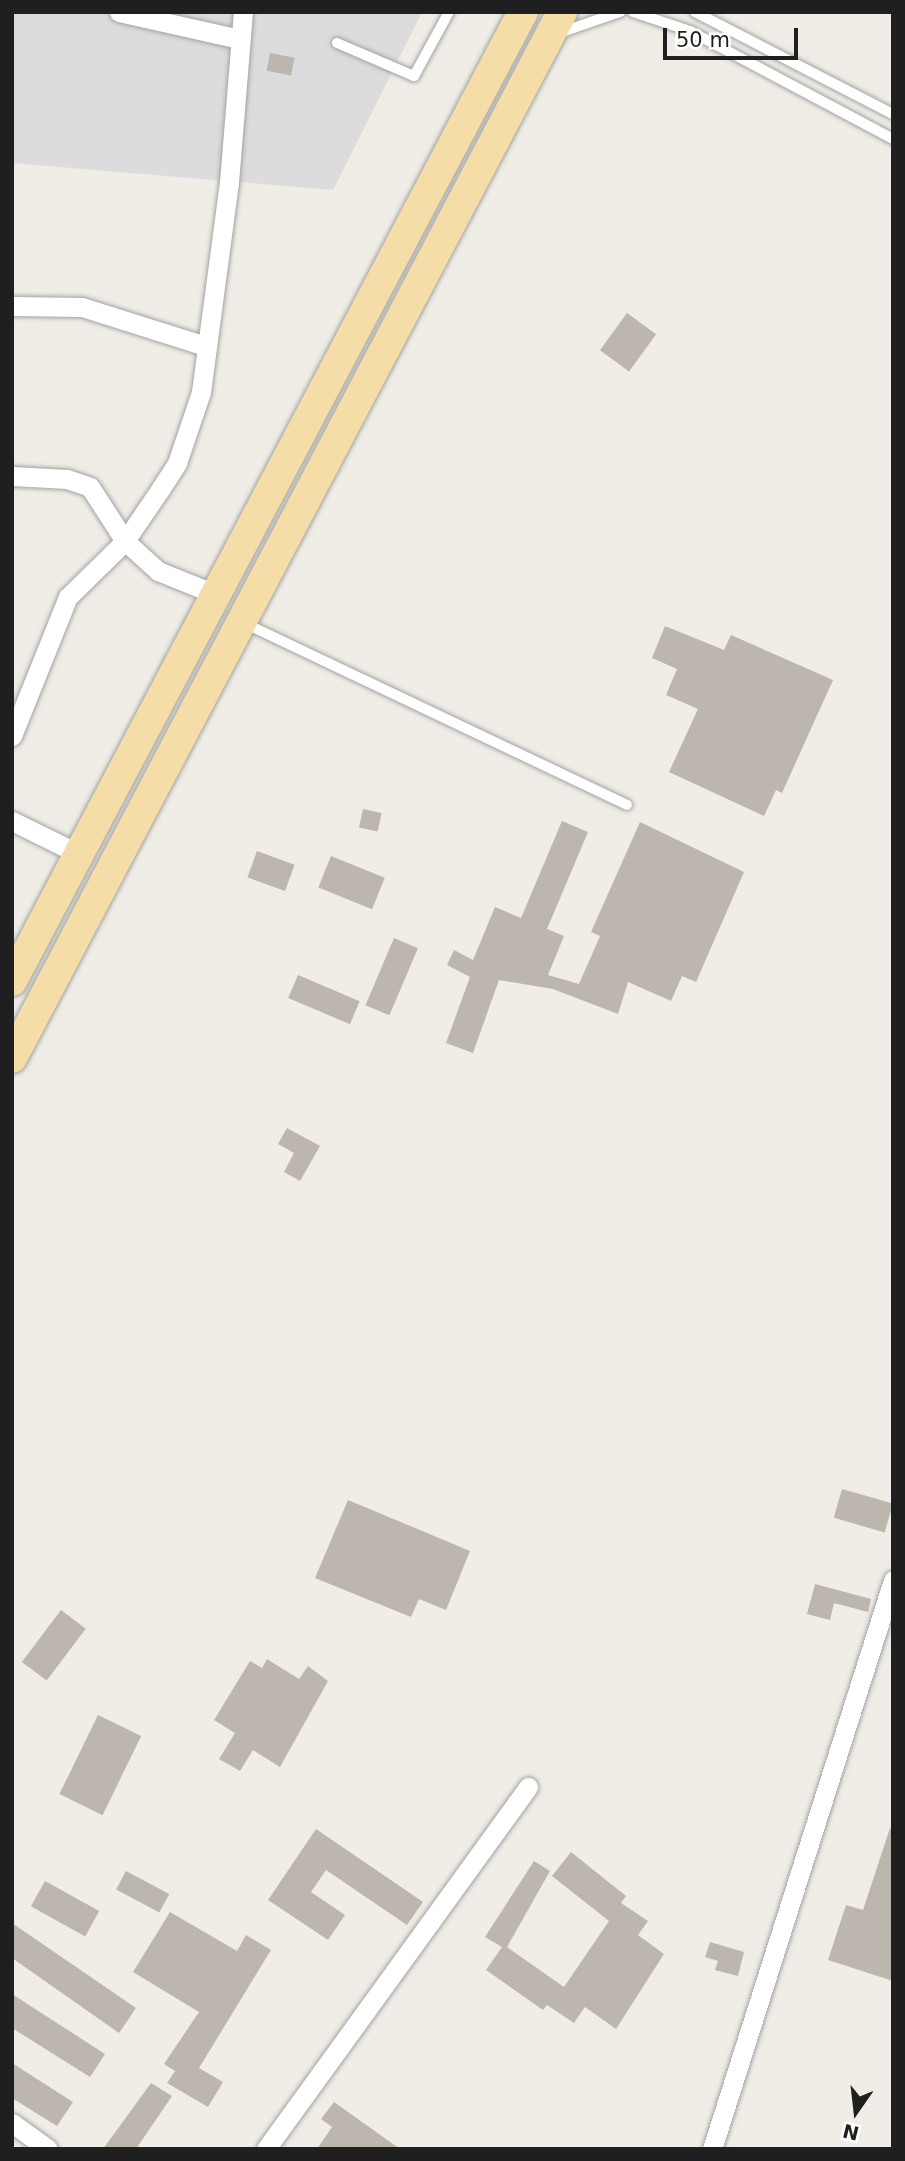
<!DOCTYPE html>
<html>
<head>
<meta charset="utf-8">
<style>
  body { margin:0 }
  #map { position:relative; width:905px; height:2161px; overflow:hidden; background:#efede6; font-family:"DejaVu Sans",sans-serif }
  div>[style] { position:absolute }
  .residential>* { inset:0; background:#dddcdc }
  .building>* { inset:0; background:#bcb6af; transform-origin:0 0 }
  .roads { filter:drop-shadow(0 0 2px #a3a3a3) drop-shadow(0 0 2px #a3a3a3) }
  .lane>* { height:10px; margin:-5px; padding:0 5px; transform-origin:5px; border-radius:5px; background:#fff }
  .street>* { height:19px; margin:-9.5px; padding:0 9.5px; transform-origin:9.5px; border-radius:9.5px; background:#fff }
  .primary>* { height:30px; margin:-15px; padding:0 15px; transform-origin:15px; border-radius:15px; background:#f4dda6 }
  span { translate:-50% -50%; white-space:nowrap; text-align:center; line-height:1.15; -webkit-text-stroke:5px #fff; paint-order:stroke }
  .frame { position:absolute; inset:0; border:14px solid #1f1f1f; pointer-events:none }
  .north { position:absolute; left:821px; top:2077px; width:70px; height:70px; -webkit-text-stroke:5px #fff; paint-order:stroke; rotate:194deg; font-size:19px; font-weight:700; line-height:28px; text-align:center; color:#1f1f1f }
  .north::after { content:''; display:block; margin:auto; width:24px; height:32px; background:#1f1f1f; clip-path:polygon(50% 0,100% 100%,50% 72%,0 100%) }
  .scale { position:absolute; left:663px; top:28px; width:135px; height:32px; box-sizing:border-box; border:4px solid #1f1f1f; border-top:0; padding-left:9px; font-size:21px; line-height:24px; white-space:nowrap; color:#1f1f1f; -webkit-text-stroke:5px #fff; paint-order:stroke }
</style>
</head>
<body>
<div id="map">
  <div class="residential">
    <div style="clip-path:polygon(12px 12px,422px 12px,333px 190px,12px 163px)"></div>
  </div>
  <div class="building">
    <div style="left:270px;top:53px;width:25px;height:18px;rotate:11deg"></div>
    <div style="left:627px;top:313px;width:36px;height:46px;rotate:36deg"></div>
    <div style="clip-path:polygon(665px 626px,724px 650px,731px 635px,833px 680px,782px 793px,776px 790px,764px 816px,669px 772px,698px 709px,666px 695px,677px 669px,652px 658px)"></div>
    <div style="left:363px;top:809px;width:19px;height:19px;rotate:12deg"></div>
    <div style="clip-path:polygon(562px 821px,588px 832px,547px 929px,564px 936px,548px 975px,579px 984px,600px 936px,591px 932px,640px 822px,744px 872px,696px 982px,682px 976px,671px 1001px,628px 982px,618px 1014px,553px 989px,499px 980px,473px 1053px,446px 1043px,470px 977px,447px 965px,454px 950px,473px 960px,495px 907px,521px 918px)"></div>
    <div style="left:257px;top:851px;width:40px;height:28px;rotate:20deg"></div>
    <div style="left:331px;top:856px;width:58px;height:34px;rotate:22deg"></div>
    <div style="left:394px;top:938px;width:26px;height:73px;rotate:23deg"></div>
    <div style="left:298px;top:975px;width:67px;height:25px;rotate:23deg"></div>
    <div style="clip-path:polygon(287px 1128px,320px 1146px,300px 1181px,284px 1172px,294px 1153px,278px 1144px)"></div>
    <div style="left:842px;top:1489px;width:53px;height:30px;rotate:16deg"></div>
    <div style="clip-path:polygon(348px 1500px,470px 1551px,446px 1610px,419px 1599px,411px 1617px,315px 1578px)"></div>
    <div style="clip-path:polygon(815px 1584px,871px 1599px,868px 1612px,834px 1603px,830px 1620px,807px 1614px)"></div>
    <div style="left:61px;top:1610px;width:31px;height:65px;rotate:37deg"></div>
    <div style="clip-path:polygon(267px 1659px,299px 1679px,308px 1666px,328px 1681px,280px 1767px,253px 1750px,240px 1771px,219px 1759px,235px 1733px,214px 1720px,250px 1661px,262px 1668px)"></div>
    <div style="left:98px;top:1715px;width:48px;height:88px;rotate:26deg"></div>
    <div style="clip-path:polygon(890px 1828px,893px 1829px,893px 1981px,828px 1960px,846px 1905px,863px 1910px)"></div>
    <div style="clip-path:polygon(316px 1829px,423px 1902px,407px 1925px,326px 1870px,311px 1892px,345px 1915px,328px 1940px,268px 1900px)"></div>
    <div style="clip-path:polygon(571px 1852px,626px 1896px,621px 1903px,648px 1921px,638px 1935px,664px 1954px,616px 2029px,585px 2007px,574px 2023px,547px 2005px,543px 2010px,486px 1970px,502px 1947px,485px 1937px,534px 1861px,550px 1871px,507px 1947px,564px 1987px,609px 1921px,552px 1876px)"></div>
    <div style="left:126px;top:1871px;width:49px;height:21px;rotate:28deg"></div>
    <div style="left:45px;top:1881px;width:62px;height:29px;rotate:29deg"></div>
    <div style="clip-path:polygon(170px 1912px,237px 1951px,246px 1935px,271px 1950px,199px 2068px,223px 2082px,208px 2107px,167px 2083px,175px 2071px,164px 2064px,199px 2012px,133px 1972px)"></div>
    <div style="clip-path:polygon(12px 1923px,136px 2008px,119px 2033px,12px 1958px)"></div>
    <div style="clip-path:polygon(710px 1942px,744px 1952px,738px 1976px,715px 1970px,718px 1961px,705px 1957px)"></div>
    <div style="clip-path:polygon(12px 1994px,105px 2054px,90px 2077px,12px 2028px)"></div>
    <div style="clip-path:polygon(12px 2063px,73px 2102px,57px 2126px,12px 2098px)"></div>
    <div style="clip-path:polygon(151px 2083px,172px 2096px,136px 2149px,103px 2149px)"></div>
    <div style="clip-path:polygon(334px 2102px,400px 2149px,317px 2149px,332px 2127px,321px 2119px)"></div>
  </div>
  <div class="roads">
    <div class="lane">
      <div style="left:633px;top:12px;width:60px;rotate:18.4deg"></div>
      <div style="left:690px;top:31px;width:230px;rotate:28deg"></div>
      <div style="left:695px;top:12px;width:223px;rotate:27.3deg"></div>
      <div style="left:559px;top:33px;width:65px;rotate:-19deg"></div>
      <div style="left:337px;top:43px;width:84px;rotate:23.2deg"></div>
      <div style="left:414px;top:76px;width:73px;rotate:-61.3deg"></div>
      <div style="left:244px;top:623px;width:424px;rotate:25.4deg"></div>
    </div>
    <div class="street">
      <div style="left:119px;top:12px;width:124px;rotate:12.6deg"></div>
      <div style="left:12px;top:306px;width:70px;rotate:0.8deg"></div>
      <div style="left:82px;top:307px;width:130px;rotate:17.5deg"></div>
      <div style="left:12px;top:476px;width:55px;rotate:3.1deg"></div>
      <div style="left:67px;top:479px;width:24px;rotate:19deg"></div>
      <div style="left:90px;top:487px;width:64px;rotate:57.1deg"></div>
      <div style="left:125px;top:541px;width:45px;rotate:42.3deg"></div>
      <div style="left:158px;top:571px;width:61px;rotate:22deg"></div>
      <div style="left:12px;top:736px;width:150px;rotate:-68.1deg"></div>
      <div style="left:68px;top:597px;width:80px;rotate:-44.5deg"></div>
      <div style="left:125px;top:541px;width:64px;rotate:-55.8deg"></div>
      <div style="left:161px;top:488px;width:30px;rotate:-57deg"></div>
      <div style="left:177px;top:463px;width:75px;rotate:-71.3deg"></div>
      <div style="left:201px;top:392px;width:212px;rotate:-82.4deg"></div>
      <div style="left:229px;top:182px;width:171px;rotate:-85.3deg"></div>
      <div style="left:12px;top:821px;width:75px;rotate:26.2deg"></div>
      <div style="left:12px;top:2123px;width:44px;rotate:35.8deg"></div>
      <div style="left:266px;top:2149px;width:447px;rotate:-54.1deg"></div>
      <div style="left:712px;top:2149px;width:597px;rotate:-72.35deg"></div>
    </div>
    <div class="primary">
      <div style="left:12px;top:981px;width:1095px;rotate:-62.2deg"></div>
      <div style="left:12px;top:1058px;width:1182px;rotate:-62.26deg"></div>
    </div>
  </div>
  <div class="frame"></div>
  <div class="north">N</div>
  <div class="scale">50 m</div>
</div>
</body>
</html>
